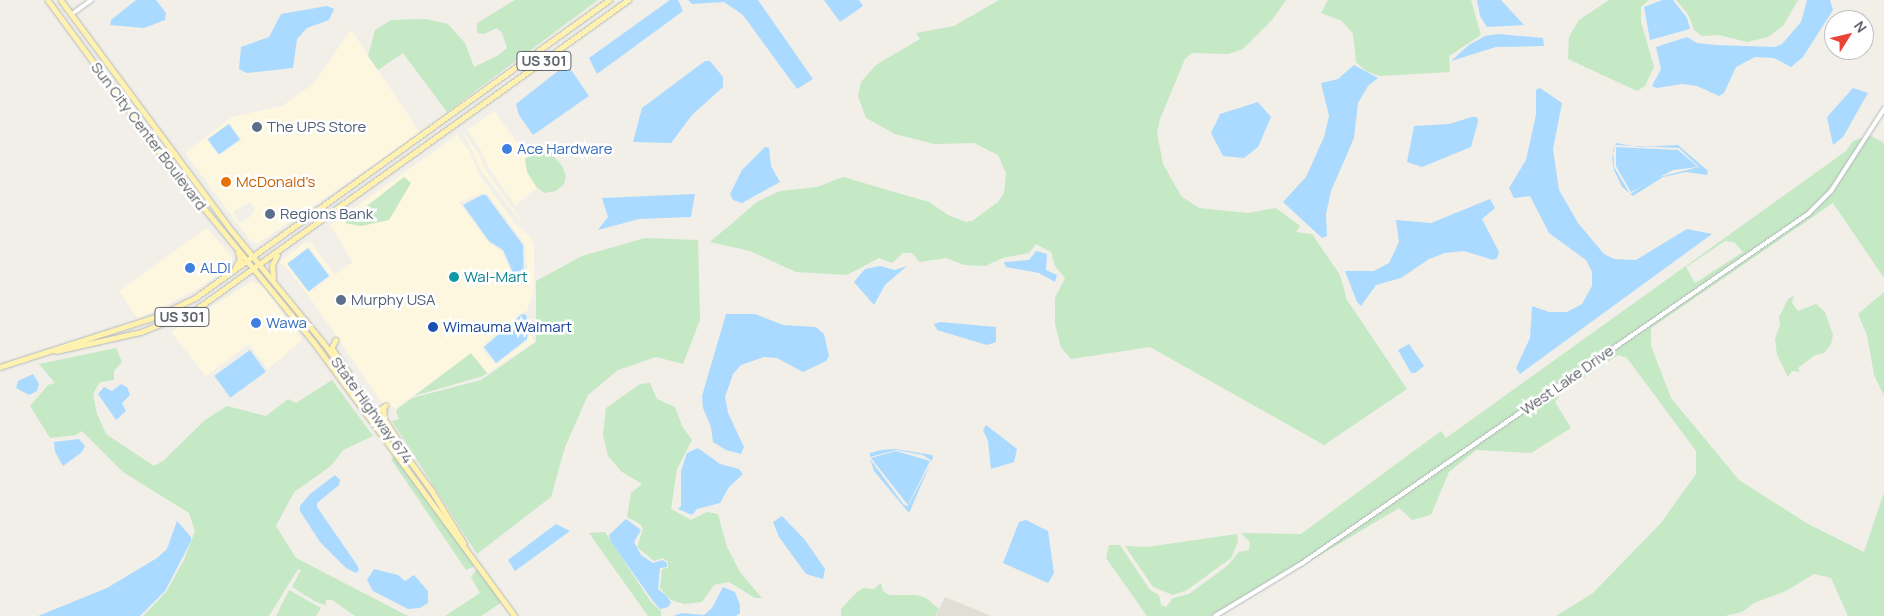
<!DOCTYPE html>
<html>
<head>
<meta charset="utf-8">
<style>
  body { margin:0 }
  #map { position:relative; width:1884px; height:616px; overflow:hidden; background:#f1efe8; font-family:Manrope,sans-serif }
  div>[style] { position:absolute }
  .commercial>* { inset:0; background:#fef7e0 }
  .education>* { inset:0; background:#e1ded6 }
  .green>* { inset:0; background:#c5e8c5 }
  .water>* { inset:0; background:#aadaff; transform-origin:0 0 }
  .roads { filter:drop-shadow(0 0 1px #b5b8bc) drop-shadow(0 0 1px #b5b8bc) }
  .minor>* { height:4px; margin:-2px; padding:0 2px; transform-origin:2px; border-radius:2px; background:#fff }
  .major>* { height:4.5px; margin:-2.25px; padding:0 2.25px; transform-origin:2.25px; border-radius:2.25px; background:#fff2af }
  .dots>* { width:14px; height:14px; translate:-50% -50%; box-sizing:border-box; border:2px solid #fff; border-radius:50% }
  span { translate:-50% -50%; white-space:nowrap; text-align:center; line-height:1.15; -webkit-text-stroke:5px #fff; paint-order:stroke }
  .shield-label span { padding:1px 4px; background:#fff; border:1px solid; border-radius:4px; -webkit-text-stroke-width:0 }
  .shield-label { font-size:14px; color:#5f6368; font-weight:700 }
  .service-label { font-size:15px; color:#4e5e75 }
  .left { translate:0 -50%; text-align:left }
  .street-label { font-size:15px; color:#5f6368 }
  .shop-label { font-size:15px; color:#366cbe }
  .food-label { font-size:15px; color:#c56008 }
  .culture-label { font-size:15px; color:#0d838f }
  .transit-label { font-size:15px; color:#164399 }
  .north { position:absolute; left:1824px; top:10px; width:50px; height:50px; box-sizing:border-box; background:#fff; border:1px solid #bfc1c3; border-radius:50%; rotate:54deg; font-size:14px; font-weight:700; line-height:20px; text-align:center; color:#5f6368 }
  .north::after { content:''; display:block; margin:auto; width:18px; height:22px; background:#ea4335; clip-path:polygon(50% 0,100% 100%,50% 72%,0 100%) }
</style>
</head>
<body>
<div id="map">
  <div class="commercial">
    <div style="clip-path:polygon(evenodd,351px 30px,420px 133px,257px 244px,250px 240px,185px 153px,232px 117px,282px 106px,313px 84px,351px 30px,229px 123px,242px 140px,220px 155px,207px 140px,229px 123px,351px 30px,250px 202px,255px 209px,251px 216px,242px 223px,237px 220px,234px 211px,250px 202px)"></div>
    <div style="clip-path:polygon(494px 111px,528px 157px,525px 165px,537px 188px,517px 204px,519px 210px,488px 167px,481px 150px,467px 130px)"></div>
    <div style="clip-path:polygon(463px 132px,478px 153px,485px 169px,527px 229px,482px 172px)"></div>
    <div style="clip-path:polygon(evenodd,457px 135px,470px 152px,479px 174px,515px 224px,530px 236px,534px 246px,534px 291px,527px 311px,518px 314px,511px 324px,485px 343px,482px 349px,496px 365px,527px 341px,530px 333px,534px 342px,487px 373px,471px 354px,396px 408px,382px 403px,313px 302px,289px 270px,279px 262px,306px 242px,311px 243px,335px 275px,353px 262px,330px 225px,457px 135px,410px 183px,389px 220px,361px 226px,346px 224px,410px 183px,457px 135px,482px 193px,488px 194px,525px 244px,528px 278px,524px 285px,513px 278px,502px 251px,488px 242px,459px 202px,482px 193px,457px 135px,309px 247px,331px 276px,309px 292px,287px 264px,309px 247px)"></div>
    <div style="clip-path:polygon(207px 228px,232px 257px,231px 265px,198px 289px,138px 319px,119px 291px)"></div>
    <div style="clip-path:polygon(253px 281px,263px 286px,302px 340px,268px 369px,249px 344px,206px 376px,171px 332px)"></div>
  </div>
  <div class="education">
    <div style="clip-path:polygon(945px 597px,991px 616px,936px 616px)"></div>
  </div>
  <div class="green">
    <div style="clip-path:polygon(515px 0,598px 0,447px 112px,403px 53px,378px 70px,368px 56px,375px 30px,391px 20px,425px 19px,448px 24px,465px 43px,474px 67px,497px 56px,507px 48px,502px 33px,497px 28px,484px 34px,477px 33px,477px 23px)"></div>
    <div style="clip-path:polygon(999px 0,1286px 0,1272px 20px,1243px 49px,1228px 54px,1192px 53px,1185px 59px,1160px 119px,1157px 133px,1163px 164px,1181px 196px,1199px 208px,1248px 213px,1276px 208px,1300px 226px,1296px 232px,1312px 234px,1340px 275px,1347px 300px,1407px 389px,1324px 445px,1150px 347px,1071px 359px,1061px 347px,1055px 324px,1055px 298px,1065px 278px,1055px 266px,1051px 252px,1036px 244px,1029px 253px,1003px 258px,985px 266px,964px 265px,946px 258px,920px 262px,912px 253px,903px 253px,892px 263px,879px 258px,847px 275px,796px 272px,750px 251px,710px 242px,757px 202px,780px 191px,817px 187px,843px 177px,929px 202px,948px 215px,966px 222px,972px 221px,998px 202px,1004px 193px,1006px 173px,998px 155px,974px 143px,934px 144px,895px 134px,866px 118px,858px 96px,861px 82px,876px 65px,920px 39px,916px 33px,954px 26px)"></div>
    <div style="clip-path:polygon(1328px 0,1471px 0,1481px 35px,1449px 56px,1450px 72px,1380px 76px,1366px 71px,1356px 62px,1353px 34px,1342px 21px,1321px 13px)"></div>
    <div style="clip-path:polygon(1609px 0,1649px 0,1641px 7px,1641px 22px,1654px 67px,1645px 86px,1637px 91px,1568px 59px,1569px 37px,1579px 20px)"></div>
    <div style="clip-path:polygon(1676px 0,1798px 0,1783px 26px,1768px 37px,1747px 42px,1719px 35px,1702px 36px,1694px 30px,1688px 14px)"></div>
    <div style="clip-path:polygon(1869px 135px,1884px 143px,1884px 278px,1833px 203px,1651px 328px,1651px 346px,1671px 398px,1739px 480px,1808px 524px,1864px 552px,1884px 492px,1884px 616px,1848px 616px,1831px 578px,1814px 574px,1786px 591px,1754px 603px,1742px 612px,1725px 616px,1556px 616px,1593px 593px,1661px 523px,1696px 474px,1696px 451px,1627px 358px,1618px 355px,1562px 392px,1555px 402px,1571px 428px,1531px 453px,1476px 450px,1449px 472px,1431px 515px,1412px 520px,1399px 508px,1295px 570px,1809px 215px,1833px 192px)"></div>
    <div style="clip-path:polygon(evenodd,1864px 137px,1830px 190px,1807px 213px,1300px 563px,1211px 616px,1147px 616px,1106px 558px,1109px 545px,1120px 545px,1150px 590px,1159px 595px,1161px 605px,1166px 607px,1173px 598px,1189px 594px,1227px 566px,1239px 552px,1249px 550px,1250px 542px,1241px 533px,1301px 534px,1441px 431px,1446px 438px,1846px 151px,1853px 141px,1864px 137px,1725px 241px,1734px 242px,1743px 252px,1695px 283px,1686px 267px,1725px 241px)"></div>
    <div style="clip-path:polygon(536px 149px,551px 153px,562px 166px,566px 176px,564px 184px,556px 191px,545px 193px,537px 188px,527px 172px,525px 159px)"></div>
    <div style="clip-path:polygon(404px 177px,411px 183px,389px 220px,361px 226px,345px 223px)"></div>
    <div style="clip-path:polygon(645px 238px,698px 240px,700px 320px,683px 364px,656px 357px,618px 370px,588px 395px,565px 447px,551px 497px,477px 554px,392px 421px,399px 419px,396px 410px,412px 398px,481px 380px,536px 342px,536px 281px,582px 256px)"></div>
    <div style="clip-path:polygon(1884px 292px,1884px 396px,1874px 375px,1867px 335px,1858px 314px)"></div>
    <div style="clip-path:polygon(1794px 296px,1792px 303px,1798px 311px,1816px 304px,1825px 312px,1833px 335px,1831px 344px,1824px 353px,1815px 355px,1798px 368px,1800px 372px,1792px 371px,1788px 377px,1777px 355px,1775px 339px,1780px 325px,1779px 317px,1788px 299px)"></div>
    <div style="clip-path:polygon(116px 348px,122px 362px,114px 371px,114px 380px,100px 382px,93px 394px,97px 414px,106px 434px,154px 466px,163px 461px,205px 420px,227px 406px,266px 416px,288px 399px,296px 403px,332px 380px,373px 436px,343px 450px,331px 466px,294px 492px,276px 526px,296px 558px,408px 616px,355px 616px,332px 600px,326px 600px,326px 605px,316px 602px,292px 587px,301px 570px,298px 569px,269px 616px,143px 616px,166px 592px,184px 560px,195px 531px,189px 513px,123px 472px,82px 431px,76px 435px,50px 438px,30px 406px,48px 385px,55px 383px,39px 364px)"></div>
    <div style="clip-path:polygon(471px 353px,487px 373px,483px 376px,414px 396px)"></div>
    <div style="clip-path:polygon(650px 383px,657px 399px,675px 407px,682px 426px,692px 440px,677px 469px,671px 509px,691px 520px,707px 512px,718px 514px,727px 547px,740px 572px,762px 598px,755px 598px,729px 582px,714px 585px,702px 602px,684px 604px,671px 600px,660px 588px,662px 569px,668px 568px,668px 562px,663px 558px,654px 561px,637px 547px,643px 529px,640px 524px,627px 517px,631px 493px,642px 484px,622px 472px,608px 456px,603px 435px,606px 408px,640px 384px)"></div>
    <div style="clip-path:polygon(395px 456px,475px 566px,466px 570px,391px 459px)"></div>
    <div style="clip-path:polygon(605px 532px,651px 602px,661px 611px,661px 616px,648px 616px,589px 533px)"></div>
    <div style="clip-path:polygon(1237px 534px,1238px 542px,1231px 558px,1187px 590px,1173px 595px,1153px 587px,1125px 546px,1147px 547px)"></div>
    <div style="clip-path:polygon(477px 569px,502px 602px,481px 616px,445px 616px,480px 593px,471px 577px)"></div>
    <div style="clip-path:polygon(881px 583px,883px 591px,889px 595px,916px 595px,926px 598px,939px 609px,935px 616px,841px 616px,841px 609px,857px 592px,864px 588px,874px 589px)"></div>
    <div style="clip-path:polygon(289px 590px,321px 608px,316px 616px,276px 616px)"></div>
  </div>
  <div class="water">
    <div style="clip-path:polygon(136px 0,156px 0,166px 13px,165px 20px,144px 28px,110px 25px,111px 20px)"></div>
    <div style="clip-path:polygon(670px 0,678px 0,683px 11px,597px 74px,589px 58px)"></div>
    <div style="clip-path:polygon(688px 0,758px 0,813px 79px,797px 89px,743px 15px,724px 2px,692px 4px)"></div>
    <div style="clip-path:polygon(824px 0,859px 0,863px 6px,840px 22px)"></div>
    <div style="clip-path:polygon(1477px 0,1501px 0,1524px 25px,1487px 27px,1480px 16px)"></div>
    <div style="clip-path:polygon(1662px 0,1673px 0,1687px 18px,1690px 29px,1650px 40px,1644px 7px)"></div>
    <div style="clip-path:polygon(1807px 0,1830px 0,1833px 10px,1803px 57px,1791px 67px,1774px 58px,1755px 57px,1736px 67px,1724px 93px,1719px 96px,1697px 86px,1682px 84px,1657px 88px,1652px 86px,1661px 69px,1656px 47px,1687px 37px,1697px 43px,1716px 45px,1775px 47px,1782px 44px,1801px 22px)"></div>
    <div style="clip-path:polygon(327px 6px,334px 9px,329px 20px,307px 28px,297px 39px,293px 68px,247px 73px,239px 69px,241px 47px,269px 37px,281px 14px)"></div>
    <div style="clip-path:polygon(1498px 34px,1543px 38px,1544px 46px,1496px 47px,1451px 61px,1469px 45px,1485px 36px)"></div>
    <div style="clip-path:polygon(705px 61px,710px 61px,723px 77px,723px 87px,692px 115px,671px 143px,633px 142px,642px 108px)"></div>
    <div style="clip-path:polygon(567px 64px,589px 96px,533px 135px,519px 115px,516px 104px)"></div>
    <div style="clip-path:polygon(1354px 65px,1378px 78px,1368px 86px,1358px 103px,1354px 138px,1331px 191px,1326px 214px,1327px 236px,1322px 238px,1283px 202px,1306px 177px,1324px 137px,1329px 116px,1321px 83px,1338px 79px)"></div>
    <div style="clip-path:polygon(1540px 88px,1562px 103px,1553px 149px,1559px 190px,1578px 223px,1604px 254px,1614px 259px,1636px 260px,1687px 229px,1712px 234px,1520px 374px,1516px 368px,1530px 338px,1532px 306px,1549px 312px,1567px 312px,1582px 304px,1592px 286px,1592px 272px,1586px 260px,1549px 233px,1530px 196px,1514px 198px,1509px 188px,1526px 160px,1536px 115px,1536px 90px)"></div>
    <div style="clip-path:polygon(1853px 88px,1868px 93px,1843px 137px,1833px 145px,1827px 117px)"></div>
    <div style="clip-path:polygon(1258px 102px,1271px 117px,1258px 147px,1244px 158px,1223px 156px,1211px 133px,1220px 114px)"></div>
    <div style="clip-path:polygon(1472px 117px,1477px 117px,1478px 122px,1471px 147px,1422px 167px,1407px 162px,1414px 126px,1449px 124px)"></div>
    <div style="left:229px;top:124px;width:19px;height:26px;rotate:55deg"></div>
    <div style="clip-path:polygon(evenodd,1616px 143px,1640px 147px,1678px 145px,1708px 171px,1707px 175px,1686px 172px,1663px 177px,1633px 196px,1622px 187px,1614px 170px,1612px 158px,1616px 143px,1616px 145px,1679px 148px,1699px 167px,1655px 178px,1630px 194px,1614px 167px,1613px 150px,1616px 145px)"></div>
    <div style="clip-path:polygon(765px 147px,769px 148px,771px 166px,780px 182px,742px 203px,733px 200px,730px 194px,742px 170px)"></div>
    <div style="clip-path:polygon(1616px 147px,1678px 150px,1698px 167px,1673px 170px,1631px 192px,1616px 166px)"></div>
    <div style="clip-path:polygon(695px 194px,691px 217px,639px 219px,598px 230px,608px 217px,602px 198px)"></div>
    <div style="clip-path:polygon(482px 195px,486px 195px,523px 245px,524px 283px,515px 277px,503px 250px,489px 241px,463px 205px)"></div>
    <div style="clip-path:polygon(1490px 199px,1495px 208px,1482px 219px,1499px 252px,1497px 258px,1493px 260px,1464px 251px,1445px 253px,1429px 259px,1401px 278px,1376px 285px,1361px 306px,1357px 302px,1345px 271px,1374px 271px,1389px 263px,1399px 242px,1396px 220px,1431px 223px)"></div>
    <div style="left:308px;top:248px;width:35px;height:26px;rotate:53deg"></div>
    <div style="clip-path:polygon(1036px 251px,1047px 254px,1046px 270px,1057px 275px,1055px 282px,1039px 273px,1006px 267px,1004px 262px,1029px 260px)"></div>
    <div style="clip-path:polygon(880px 266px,895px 270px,907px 266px,885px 285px,874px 305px,854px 282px,865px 269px)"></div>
    <div style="clip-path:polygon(522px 314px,526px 315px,528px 324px,527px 339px,496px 363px,484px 347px)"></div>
    <div style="clip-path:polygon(726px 314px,755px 314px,783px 325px,816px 327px,824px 334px,829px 356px,826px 361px,803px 372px,777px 358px,764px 357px,741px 365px,733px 374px,725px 397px,728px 413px,744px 447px,741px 454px,726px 450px,713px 442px,711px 427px,703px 408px,702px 396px)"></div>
    <div style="clip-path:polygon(940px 322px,996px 327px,996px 342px,987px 345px,937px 330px,934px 324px)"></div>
    <div style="clip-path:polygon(1409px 344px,1424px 366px,1415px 373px,1411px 373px,1398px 350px)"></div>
    <div style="left:250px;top:350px;width:27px;height:44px;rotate:54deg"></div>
    <div style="clip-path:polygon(33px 374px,39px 384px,37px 391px,29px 395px,16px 388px,18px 381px)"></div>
    <div style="clip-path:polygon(121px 384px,127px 387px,130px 395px,122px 403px,126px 411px,116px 420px,98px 394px,104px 387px,112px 391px)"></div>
    <div style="clip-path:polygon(986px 425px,1017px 449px,1014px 462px,991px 469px,988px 441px,983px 430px)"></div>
    <div style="clip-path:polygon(79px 439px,85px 446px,82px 452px,63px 466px,55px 452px,54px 442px)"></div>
    <div style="clip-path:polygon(698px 448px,720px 464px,739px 469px,743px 474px,729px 487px,720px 503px,697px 509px,692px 515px,678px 509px,681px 506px,681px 471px,687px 453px)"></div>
    <div style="clip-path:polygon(895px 449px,932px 455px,933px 458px,909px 513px,874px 471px,870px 459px,904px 505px,908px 506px,932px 461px,923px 455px,896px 450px,870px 457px,870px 453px,881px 450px)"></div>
    <div style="clip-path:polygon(896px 451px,930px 461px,908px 505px,871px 458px)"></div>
    <div style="clip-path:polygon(335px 475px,340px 480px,339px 485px,317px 503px,317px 507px,357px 565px,359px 570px,356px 573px,346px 568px,320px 542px,300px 511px,300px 506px,310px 494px)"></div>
    <div style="clip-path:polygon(782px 516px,805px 540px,825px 569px,823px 579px,806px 574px,779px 537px,773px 522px)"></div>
    <div style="clip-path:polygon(626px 519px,641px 530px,634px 542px,641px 555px,653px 563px,663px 560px,667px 563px,667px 567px,660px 568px,658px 589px,667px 596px,671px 603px,668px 607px,660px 609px,653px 601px,611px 542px,609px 535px)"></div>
    <div style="clip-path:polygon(1026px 520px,1048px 531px,1054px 573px,1048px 583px,1003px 563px,1019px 522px)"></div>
    <div style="clip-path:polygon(177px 521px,191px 537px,191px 541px,165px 591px,140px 616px,38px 616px,107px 588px,157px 558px,167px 549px)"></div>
    <div style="clip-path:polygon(556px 524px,570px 531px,515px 571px,508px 560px)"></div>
    <div style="clip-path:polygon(374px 569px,398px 575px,405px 581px,414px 575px,428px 591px,428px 603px,420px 608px,408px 609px,373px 591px,367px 580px)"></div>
    <div style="clip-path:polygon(723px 587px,735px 592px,740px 605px,740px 613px,736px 616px,673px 616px,682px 613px,704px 615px,712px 608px)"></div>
  </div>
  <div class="roads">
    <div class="minor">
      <div style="left:72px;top:14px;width:24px;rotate:-36deg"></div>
      <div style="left:1215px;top:616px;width:100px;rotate:-31.2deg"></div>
      <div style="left:1301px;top:564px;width:616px;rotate:-34.62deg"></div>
      <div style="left:1808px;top:214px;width:33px;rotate:-45deg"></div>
      <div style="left:1831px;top:191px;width:98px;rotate:-57.1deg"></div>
    </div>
    <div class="major">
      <div style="left:48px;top:0;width:211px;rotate:53.7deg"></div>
      <div style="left:173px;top:170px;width:221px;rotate:50.7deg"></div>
      <div style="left:313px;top:341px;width:341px;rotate:53.7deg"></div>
      <div style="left:61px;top:0;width:287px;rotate:53.5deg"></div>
      <div style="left:232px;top:231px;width:144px;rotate:50.7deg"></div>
      <div style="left:323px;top:342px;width:185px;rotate:53.8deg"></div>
      <div style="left:432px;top:491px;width:61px;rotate:58.4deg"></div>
      <div style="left:160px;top:149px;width:10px;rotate:45deg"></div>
      <div style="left:167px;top:156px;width:8px;rotate:-14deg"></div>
      <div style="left:235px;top:268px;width:10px;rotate:-61deg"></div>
      <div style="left:240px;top:259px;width:6px;rotate:-108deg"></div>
      <div style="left:273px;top:278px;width:13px;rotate:-94deg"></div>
      <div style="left:272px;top:265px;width:11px;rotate:-63deg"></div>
      <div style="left:336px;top:340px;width:9px;rotate:117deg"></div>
      <div style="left:332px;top:348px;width:30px;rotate:56deg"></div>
      <div style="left:56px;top:351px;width:87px;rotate:-12.6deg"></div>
      <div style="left:141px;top:332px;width:58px;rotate:-22.2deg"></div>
      <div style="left:195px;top:310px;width:533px;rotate:-35.6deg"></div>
      <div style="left:0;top:367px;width:166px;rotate:-17.9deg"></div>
      <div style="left:158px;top:316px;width:41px;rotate:-25.9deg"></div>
      <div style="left:195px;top:298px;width:510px;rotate:-35.75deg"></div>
      <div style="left:336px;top:370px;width:52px;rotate:50.5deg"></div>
      <div style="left:369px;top:410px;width:9px;rotate:6deg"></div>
      <div style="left:378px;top:411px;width:9px;rotate:-36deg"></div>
      <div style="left:384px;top:408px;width:10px;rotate:90deg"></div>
      <div style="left:384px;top:418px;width:41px;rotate:57.8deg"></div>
    </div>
  </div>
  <div class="dots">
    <div style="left:257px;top:127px;background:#5c6f8a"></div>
    <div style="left:507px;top:149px;background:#3f7fe0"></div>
    <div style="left:226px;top:182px;background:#e8710a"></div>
    <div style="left:270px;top:214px;background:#5c6f8a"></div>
    <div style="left:190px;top:268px;background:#3f7fe0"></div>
    <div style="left:454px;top:277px;background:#0f9aa8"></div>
    <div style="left:341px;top:300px;background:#5c6f8a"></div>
    <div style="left:256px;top:323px;background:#3f7fe0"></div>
    <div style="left:433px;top:327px;background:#1a4fb4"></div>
  </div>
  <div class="shield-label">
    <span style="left:544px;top:61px">US 301</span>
    <span style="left:182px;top:317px">US 301</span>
  </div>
  <div class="service-label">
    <span class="left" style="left:267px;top:127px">The UPS Store</span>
    <span class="left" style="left:280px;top:214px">Regions Bank</span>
    <span class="left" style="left:351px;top:300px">Murphy USA</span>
  </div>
  <div class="street-label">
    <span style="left:149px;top:136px;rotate:53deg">Sun City Center Boulevard</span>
    <span style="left:1567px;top:380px;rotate:-35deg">West Lake Drive</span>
    <span style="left:372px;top:410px;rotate:54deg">State Highway 674</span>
  </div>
  <div class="shop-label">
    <span class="left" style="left:517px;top:149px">Ace Hardware</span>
    <span class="left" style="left:200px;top:268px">ALDI</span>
    <span class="left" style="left:266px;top:323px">Wawa</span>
  </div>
  <div class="food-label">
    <span class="left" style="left:236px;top:182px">McDonald's</span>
  </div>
  <div class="culture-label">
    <span class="left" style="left:464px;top:277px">Wal-Mart</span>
  </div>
  <div class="transit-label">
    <span class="left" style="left:443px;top:327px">Wimauma Walmart</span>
  </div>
  <div class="north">N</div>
</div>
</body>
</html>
